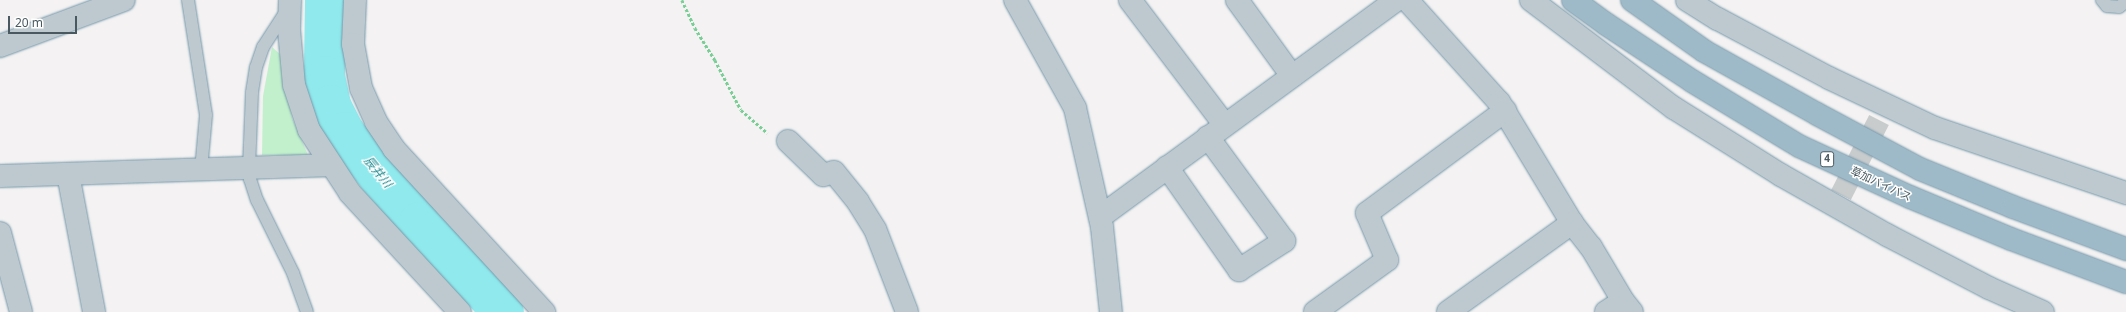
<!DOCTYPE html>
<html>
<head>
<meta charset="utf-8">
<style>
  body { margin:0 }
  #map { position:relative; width:2126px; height:312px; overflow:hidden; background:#f4f2f2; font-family:"Noto Sans","Noto Sans JP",sans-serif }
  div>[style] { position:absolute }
  .green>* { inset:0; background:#c2f0cc }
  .river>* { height:41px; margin:-20.5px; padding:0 20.5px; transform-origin:20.5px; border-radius:20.5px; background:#8fe9ed }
  .minor-tunnel>* { height:22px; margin-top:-11px; transform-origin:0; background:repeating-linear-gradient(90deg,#c9cccd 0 22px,transparent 0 33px) }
  .path>* { height:2.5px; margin-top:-1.25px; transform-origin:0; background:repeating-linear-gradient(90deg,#79ce96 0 3px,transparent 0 5px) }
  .roads { filter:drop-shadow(0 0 1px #7598ab) drop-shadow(0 0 1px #7598ab) }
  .service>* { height:12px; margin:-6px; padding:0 6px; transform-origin:6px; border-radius:6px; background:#bdc9ce }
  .minor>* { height:22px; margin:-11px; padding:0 11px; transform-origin:11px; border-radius:11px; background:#bdc9ce }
  .trunk>* { height:22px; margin:-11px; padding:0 11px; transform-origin:11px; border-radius:11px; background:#9ebac8 }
  span { translate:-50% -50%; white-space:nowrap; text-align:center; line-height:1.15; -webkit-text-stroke:3px #fff; paint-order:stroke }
  .shield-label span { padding:1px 3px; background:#fff; border:1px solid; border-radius:3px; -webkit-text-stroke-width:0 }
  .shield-label { font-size:10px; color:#49595f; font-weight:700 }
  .street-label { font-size:11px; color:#49595f }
  .water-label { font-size:12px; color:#0e8288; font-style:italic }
  .scale { position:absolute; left:8px; top:16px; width:69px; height:18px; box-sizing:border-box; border:2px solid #49595f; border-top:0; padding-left:5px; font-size:12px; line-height:14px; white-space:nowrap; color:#49595f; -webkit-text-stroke:3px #fff; paint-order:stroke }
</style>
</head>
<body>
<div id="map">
  <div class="green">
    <div style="clip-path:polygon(272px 47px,280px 54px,292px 118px,308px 155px,262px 155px,263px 96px)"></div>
  </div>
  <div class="river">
    <div style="left:325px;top:0;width:76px;rotate:90.8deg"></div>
    <div style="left:324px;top:76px;width:30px;rotate:78deg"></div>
    <div style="left:330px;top:105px;width:30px;rotate:63deg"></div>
    <div style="left:344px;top:132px;width:56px;rotate:52.3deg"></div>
    <div style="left:378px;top:176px;width:62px;rotate:48.3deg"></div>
    <div style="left:419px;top:222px;width:123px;rotate:47deg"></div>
  </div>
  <div class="minor-tunnel">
    <div style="left:1841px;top:195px;width:84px;rotate:-63.1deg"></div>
  </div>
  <div class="path">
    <div style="left:682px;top:0;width:31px;rotate:65deg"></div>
    <div style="left:695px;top:28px;width:38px;rotate:58deg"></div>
    <div style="left:715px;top:60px;width:56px;rotate:62.5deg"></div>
    <div style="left:741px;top:110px;width:35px;rotate:41deg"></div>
  </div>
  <div class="roads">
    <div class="service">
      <div style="left:188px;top:0;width:116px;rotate:81.1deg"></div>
      <div style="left:206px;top:115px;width:55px;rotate:95.2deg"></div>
      <div style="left:2102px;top:0;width:8px;rotate:50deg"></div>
      <div style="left:2107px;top:6px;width:12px;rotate:5deg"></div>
      <div style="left:2119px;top:7px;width:9px;rotate:-36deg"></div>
      <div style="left:287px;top:10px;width:44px;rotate:123deg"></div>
      <div style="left:263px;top:47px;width:21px;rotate:109deg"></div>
      <div style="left:256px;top:67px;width:26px;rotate:99deg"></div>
      <div style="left:252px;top:93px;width:75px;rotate:92.3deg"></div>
      <div style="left:249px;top:168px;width:11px;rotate:85deg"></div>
      <div style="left:250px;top:179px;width:22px;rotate:72deg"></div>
      <div style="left:257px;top:200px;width:81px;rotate:63.7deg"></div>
      <div style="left:293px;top:273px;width:41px;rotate:70.3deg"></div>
    </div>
    <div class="minor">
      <div style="left:290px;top:0;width:30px;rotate:92deg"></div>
      <div style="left:289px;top:30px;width:55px;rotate:84.8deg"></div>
      <div style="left:294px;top:85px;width:47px;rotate:71.6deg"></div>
      <div style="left:309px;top:130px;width:75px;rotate:56.9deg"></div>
      <div style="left:350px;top:193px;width:162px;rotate:47.3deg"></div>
      <div style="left:355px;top:0;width:44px;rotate:92.6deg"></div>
      <div style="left:353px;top:44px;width:45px;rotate:79.7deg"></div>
      <div style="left:361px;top:88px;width:37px;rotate:66deg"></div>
      <div style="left:376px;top:122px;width:32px;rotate:56deg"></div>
      <div style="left:394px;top:149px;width:222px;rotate:47.4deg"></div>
      <div style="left:1015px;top:0;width:124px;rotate:60.9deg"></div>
      <div style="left:1075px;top:108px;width:122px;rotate:77.2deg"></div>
      <div style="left:1102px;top:227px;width:85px;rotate:84deg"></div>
      <div style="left:1130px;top:0;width:157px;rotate:52.8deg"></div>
      <div style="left:1237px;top:0;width:94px;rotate:54.1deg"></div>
      <div style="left:1407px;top:0;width:137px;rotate:48deg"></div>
      <div style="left:1499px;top:102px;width:141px;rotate:58.9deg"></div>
      <div style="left:1572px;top:223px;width:31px;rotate:52deg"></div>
      <div style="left:1591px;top:247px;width:63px;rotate:59.3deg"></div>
      <div style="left:1623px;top:301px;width:14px;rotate:51deg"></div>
      <div style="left:1531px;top:0;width:179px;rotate:37.1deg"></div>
      <div style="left:1674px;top:108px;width:126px;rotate:32.1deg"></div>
      <div style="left:1781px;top:175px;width:122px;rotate:29.5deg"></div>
      <div style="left:1887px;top:235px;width:115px;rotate:27.5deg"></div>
      <div style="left:1989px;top:288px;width:59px;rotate:24deg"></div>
      <div style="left:1687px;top:0;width:36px;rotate:32deg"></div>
      <div style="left:1718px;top:19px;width:126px;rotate:28deg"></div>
      <div style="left:1829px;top:78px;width:117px;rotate:25.3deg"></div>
      <div style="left:1935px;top:128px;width:202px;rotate:18.8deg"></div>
      <div style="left:0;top:46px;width:132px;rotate:-20.4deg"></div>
      <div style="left:788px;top:141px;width:49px;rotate:44.2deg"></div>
      <div style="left:823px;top:175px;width:11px;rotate:-15deg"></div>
      <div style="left:834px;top:172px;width:38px;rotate:51deg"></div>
      <div style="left:858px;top:202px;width:32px;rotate:58deg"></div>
      <div style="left:875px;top:229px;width:89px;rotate:68.9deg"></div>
      <div style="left:1167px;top:167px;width:126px;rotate:55deg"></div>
      <div style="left:1239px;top:270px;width:54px;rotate:-32.8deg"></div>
      <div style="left:1284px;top:241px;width:129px;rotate:-126.2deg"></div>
      <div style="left:68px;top:174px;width:140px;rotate:79.3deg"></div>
      <div style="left:0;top:176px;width:331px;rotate:-1.9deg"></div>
      <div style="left:1100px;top:217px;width:367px;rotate:-36.2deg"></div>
      <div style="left:0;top:233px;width:82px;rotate:75.1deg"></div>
      <div style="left:1315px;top:312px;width:89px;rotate:-35.8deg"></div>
      <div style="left:1387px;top:260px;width:51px;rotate:-113.1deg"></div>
      <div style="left:1367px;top:213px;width:172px;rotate:-36.5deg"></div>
      <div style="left:1448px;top:312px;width:153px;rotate:-35.7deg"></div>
      <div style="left:1606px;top:312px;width:20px;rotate:-33deg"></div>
    </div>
    <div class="trunk">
      <div style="left:1573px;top:0;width:41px;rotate:36deg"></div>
      <div style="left:1606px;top:24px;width:103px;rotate:33.5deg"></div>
      <div style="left:1692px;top:81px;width:125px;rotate:31.3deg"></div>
      <div style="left:1799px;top:146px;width:122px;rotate:24.7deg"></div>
      <div style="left:1910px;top:197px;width:109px;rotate:22.6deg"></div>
      <div style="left:2011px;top:239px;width:123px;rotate:20.5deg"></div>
      <div style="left:1632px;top:0;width:88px;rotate:35.3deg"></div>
      <div style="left:1704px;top:51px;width:129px;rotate:29.1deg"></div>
      <div style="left:1817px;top:114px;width:117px;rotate:28.1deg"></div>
      <div style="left:1920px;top:169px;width:100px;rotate:22.2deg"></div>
      <div style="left:2013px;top:207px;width:121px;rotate:20.4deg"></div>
    </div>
  </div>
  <div class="shield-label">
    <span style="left:1827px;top:159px">4</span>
  </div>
  <div class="street-label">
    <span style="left:1881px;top:184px;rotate:25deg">草加バイパス</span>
  </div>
  <div class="water-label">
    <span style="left:378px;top:172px;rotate:51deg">辰井川</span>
  </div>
  <div class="scale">20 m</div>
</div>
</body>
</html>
